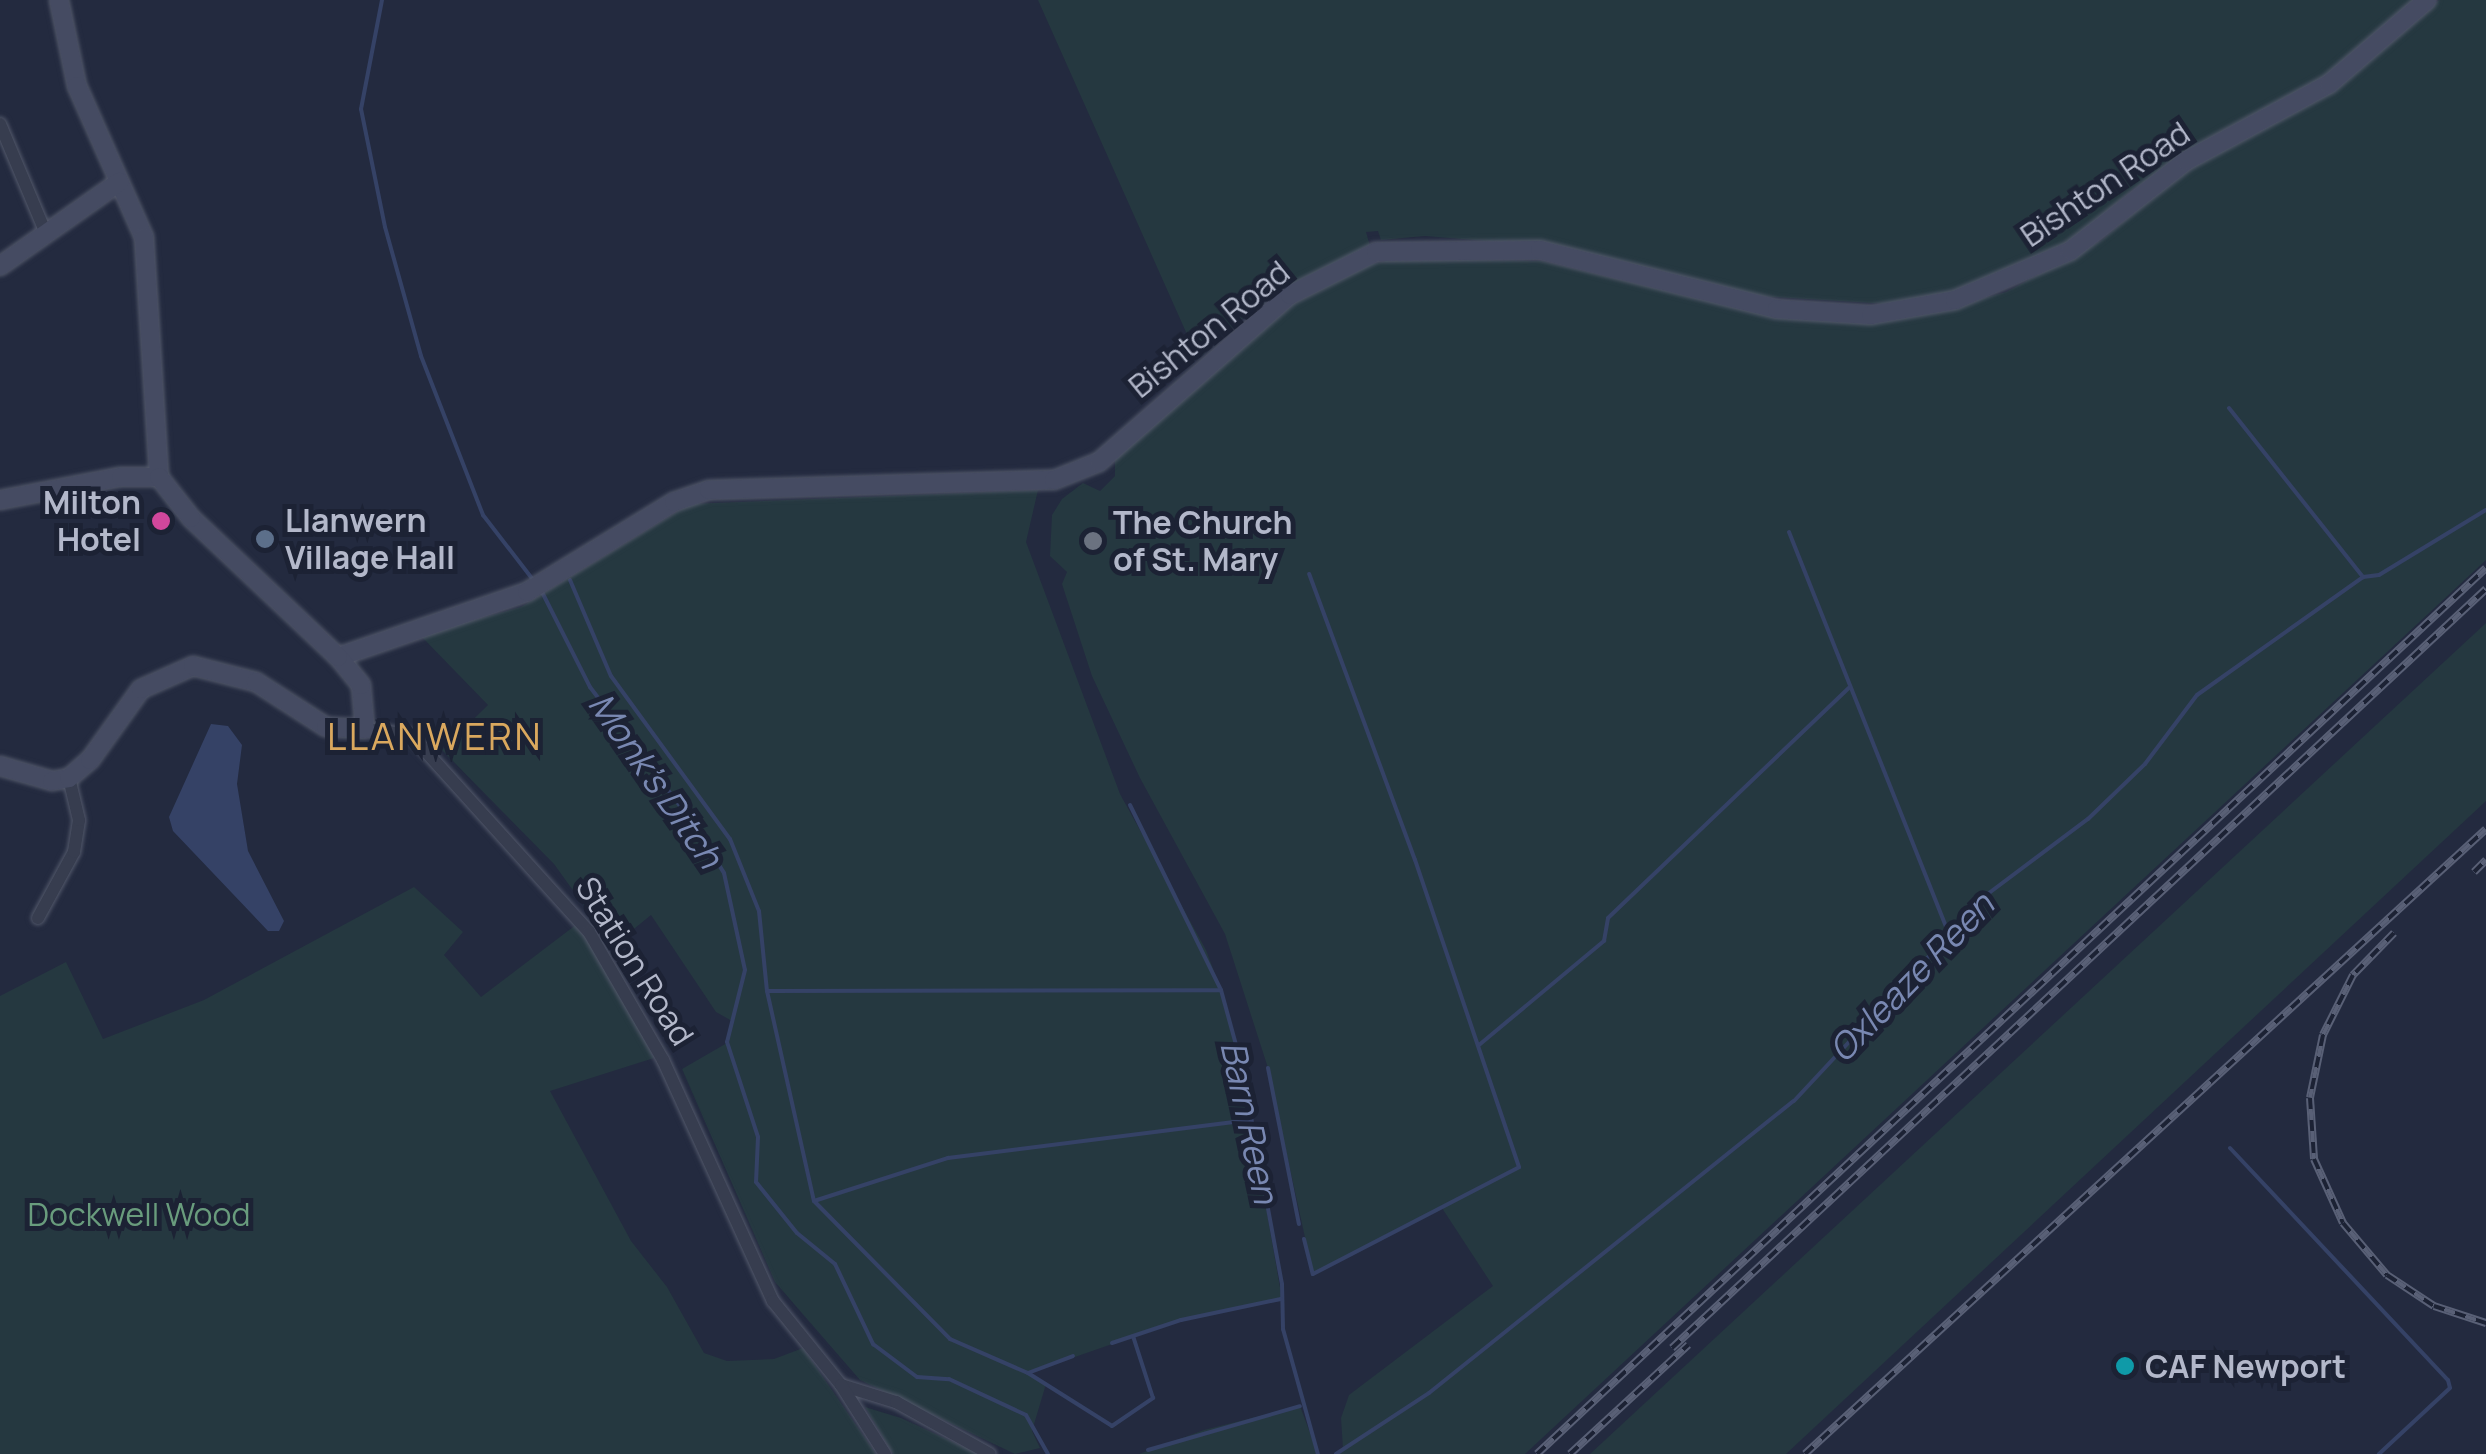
<!DOCTYPE html>
<html>
<head>
<meta charset="utf-8">
<style>
  body { margin:0 }
  #map { position:relative; width:2486px; height:1454px; overflow:hidden; background:#232a3f; font-family:Manrope,sans-serif }
  div>[style] { position:absolute }
  .green>* { inset:0; background:#253840 }
  .water>* { inset:0; background:#354266 }
  .stream>* { height:4px; margin:-2px; padding:0 2px; transform-origin:2px; border-radius:2px; background:#354266 }
  .roads { filter:drop-shadow(0 0 2px #52586a) drop-shadow(0 0 2px #52586a) }
  .street>* { height:12px; margin:-6px; padding:0 6px; transform-origin:6px; border-radius:6px; background:#373d4f }
  .secondary>* { height:18px; margin:-9px; padding:0 9px; transform-origin:9px; border-radius:9px; background:#454b62 }
  .rail>* { height:8px; margin-top:-4px; transform-origin:0; background:repeating-linear-gradient(90deg,#1c2234 0 11px,#596076 0 22px); box-sizing:border-box; border-block:2px solid #596076 }
  .dots>* { width:28px; height:28px; translate:-50% -50%; box-sizing:border-box; border:5px solid #1c2234; border-radius:50% }
  span { translate:-50% -50%; white-space:nowrap; text-align:center; line-height:1.15; -webkit-text-stroke:10px #1c2234; paint-order:stroke }
  .street-label { font-size:32px; color:#b3b8ca }
  .poi-label { font-size:32px; color:#b3b8ca; font-weight:700 }
  .right { translate:-100% -50%; text-align:right }
  .left { translate:0 -50%; text-align:left }
  .park-label { font-size:32px; color:#699c7d }
  .water-label { font-size:35px; color:#7988b2; font-style:italic }
  .quarter-label { font-size:38px; color:#daa85e; letter-spacing:2.5px }
</style>
</head>
<body>
<div id="map">
  <div class="green">
    <div style="clip-path:polygon(1038px 0,2414px 0,2335px 70px,2134px 188px,2075px 239px,1967px 289px,1889px 304px,1756px 296px,1535px 245px,1425px 236px,1381px 240px,1378px 231px,1366px 232px,1370px 246px,1263px 300px,1198px 359px)"></div>
    <div style="clip-path:polygon(2439px 0,2486px 0,2486px 560px,1525px 1454px,1336px 1454px,1343px 1449px,1341px 1418px,1349px 1395px,1493px 1286px,1442px 1208px,1313px 1274px,1268px 1068px,1225px 934px,1140px 778px,1092px 676px,1062px 584px,1067px 572px,1050px 556px,1052px 515px,1062px 499px,1083px 483px,1100px 491px,1115px 476px,1115px 459px,1285px 307px,1358px 267px,1396px 259px,1542px 261px,1749px 311px,1940px 310px,2006px 292px,2102px 240px,2181px 173px,2321px 97px)"></div>
    <div style="clip-path:polygon(1038px 490px,1026px 542px,1120px 794px,1206px 950px,1221px 990px,1241px 1063px,1282px 1299px,1181px 1320px,1029px 1373px,1046px 1384px,1032px 1431px,1040px 1448px,1015px 1454px,860px 1380px,775px 1282px,682px 1069px,727px 1043px,732px 1021px,716px 1012px,651px 915px,613px 946px,554px 864px,442px 750px,488px 705px,420px 635px,521px 607px,690px 504px)"></div>
    <div style="clip-path:polygon(2486px 623px,2486px 801px,1786px 1454px,1590px 1454px)"></div>
    <div style="clip-path:polygon(414px 887px,463px 932px,444px 955px,481px 997px,581px 921px,654px 1058px,550px 1091px,631px 1241px,667px 1287px,704px 1353px,727px 1361px,774px 1359px,803px 1348px,876px 1454px,0 1454px,0 996px,66px 962px,103px 1039px,204px 1000px)"></div>
    <div style="clip-path:polygon(1300px 1406px,1318px 1454px,1139px 1454px,1204px 1430px)"></div>
    <div style="clip-path:polygon(865px 1407px,901px 1418px,979px 1454px,893px 1454px)"></div>
  </div>
  <div class="water">
    <div style="clip-path:polygon(211px 724px,228px 726px,242px 745px,237px 784px,248px 851px,284px 921px,279px 931px,268px 931px,173px 831px,169px 817px)"></div>
  </div>
  <div class="stream">
    <div style="left:382px;top:0;width:111px;rotate:100.9deg"></div>
    <div style="left:361px;top:109px;width:120px;rotate:78.5deg"></div>
    <div style="left:385px;top:227px;width:134px;rotate:74.4deg"></div>
    <div style="left:421px;top:356px;width:171px;rotate:68.7deg"></div>
    <div style="left:483px;top:515px;width:83px;rotate:52.3deg"></div>
    <div style="left:2229px;top:408px;width:216px;rotate:51.6deg"></div>
    <div style="left:1789px;top:532px;width:435px;rotate:68.3deg"></div>
    <div style="left:570px;top:580px;width:104px;rotate:66.9deg"></div>
    <div style="left:611px;top:676px;width:202px;rotate:53.9deg"></div>
    <div style="left:730px;top:839px;width:78px;rotate:68.1deg"></div>
    <div style="left:759px;top:911px;width:80px;rotate:84.3deg"></div>
    <div style="left:767px;top:991px;width:215px;rotate:77.4deg"></div>
    <div style="left:814px;top:1201px;width:194px;rotate:45.4deg"></div>
    <div style="left:950px;top:1339px;width:85px;rotate:23.6deg"></div>
    <div style="left:1028px;top:1373px;width:99px;rotate:32.2deg"></div>
    <div style="left:1112px;top:1426px;width:50px;rotate:-34.3deg"></div>
    <div style="left:1153px;top:1398px;width:65px;rotate:-107.9deg"></div>
    <div style="left:540px;top:588px;width:111px;rotate:63.2deg"></div>
    <div style="left:590px;top:687px;width:171px;rotate:52.9deg"></div>
    <div style="left:693px;top:823px;width:59px;rotate:58.2deg"></div>
    <div style="left:724px;top:873px;width:99px;rotate:77.8deg"></div>
    <div style="left:745px;top:970px;width:74px;rotate:104deg"></div>
    <div style="left:727px;top:1042px;width:100px;rotate:71.9deg"></div>
    <div style="left:758px;top:1137px;width:45px;rotate:92.5deg"></div>
    <div style="left:756px;top:1182px;width:65px;rotate:51.2deg"></div>
    <div style="left:797px;top:1233px;width:49px;rotate:39.2deg"></div>
    <div style="left:835px;top:1264px;width:89px;rotate:64.6deg"></div>
    <div style="left:873px;top:1344px;width:55px;rotate:36.9deg"></div>
    <div style="left:917px;top:1377px;width:32px;rotate:4deg"></div>
    <div style="left:949px;top:1379px;width:85px;rotate:25.1deg"></div>
    <div style="left:1026px;top:1415px;width:45px;rotate:60.6deg"></div>
    <div style="left:1130px;top:805px;width:206px;rotate:63.8deg"></div>
    <div style="left:1221px;top:990px;width:76px;rotate:74.7deg"></div>
    <div style="left:1241px;top:1063px;width:225px;rotate:79.5deg"></div>
    <div style="left:1282px;top:1284px;width:45px;rotate:88.7deg"></div>
    <div style="left:1283px;top:1329px;width:130px;rotate:74.4deg"></div>
    <div style="left:767px;top:991px;width:454px;rotate:-0.1deg"></div>
    <div style="left:1479px;top:1045px;width:163px;rotate:-39.8deg"></div>
    <div style="left:1604px;top:941px;width:23px;rotate:-80deg"></div>
    <div style="left:1608px;top:918px;width:333px;rotate:-43.7deg"></div>
    <div style="left:1268px;top:1068px;width:159px;rotate:78.8deg"></div>
    <div style="left:2230px;top:1148px;width:318px;rotate:46.8deg"></div>
    <div style="left:2448px;top:1380px;width:8px;rotate:76deg"></div>
    <div style="left:2450px;top:1388px;width:97px;rotate:137.1deg"></div>
    <div style="left:814px;top:1201px;width:141px;rotate:-17.8deg"></div>
    <div style="left:948px;top:1158px;width:304px;rotate:-7.2deg"></div>
    <div style="left:1304px;top:1239px;width:36px;rotate:76deg"></div>
    <div style="left:1313px;top:1274px;width:232px;rotate:-27.4deg"></div>
    <div style="left:1519px;top:1167px;width:324px;rotate:-108.7deg"></div>
    <div style="left:1415px;top:860px;width:305px;rotate:-110.3deg"></div>
    <div style="left:1112px;top:1343px;width:73px;rotate:-18.4deg"></div>
    <div style="left:1181px;top:1320px;width:102px;rotate:-11.9deg"></div>
    <div style="left:1028px;top:1373px;width:48px;rotate:-20.7deg"></div>
    <div style="left:1148px;top:1450px;width:158px;rotate:-16.1deg"></div>
    <div style="left:1336px;top:1454px;width:111px;rotate:-33.3deg"></div>
    <div style="left:1429px;top:1393px;width:467px;rotate:-38.7deg"></div>
    <div style="left:1794px;top:1101px;width:280px;rotate:-47deg"></div>
    <div style="left:1985px;top:896px;width:129px;rotate:-36.8deg"></div>
    <div style="left:2088px;top:819px;width:79px;rotate:-44deg"></div>
    <div style="left:2145px;top:764px;width:86px;rotate:-53deg"></div>
    <div style="left:2197px;top:695px;width:204px;rotate:-35.4deg"></div>
    <div style="left:2363px;top:577px;width:16px;rotate:-7deg"></div>
    <div style="left:2379px;top:575px;width:125px;rotate:-31.3deg"></div>
  </div>
  <div class="roads">
    <div class="street">
      <div style="left:0;top:124px;width:116px;rotate:67.2deg"></div>
      <div style="left:365px;top:729px;width:46px;rotate:7.4deg"></div>
      <div style="left:411px;top:735px;width:266px;rotate:47.9deg"></div>
      <div style="left:589px;top:932px;width:148px;rotate:60deg"></div>
      <div style="left:663px;top:1060px;width:265px;rotate:65.5deg"></div>
      <div style="left:773px;top:1301px;width:108px;rotate:51deg"></div>
      <div style="left:841px;top:1385px;width:58px;rotate:17.2deg"></div>
      <div style="left:896px;top:1402px;width:107px;rotate:29deg"></div>
      <div style="left:38px;top:918px;width:75px;rotate:-61.4deg"></div>
      <div style="left:74px;top:852px;width:32px;rotate:-81deg"></div>
      <div style="left:79px;top:820px;width:43px;rotate:-103.4deg"></div>
      <div style="left:841px;top:1385px;width:82px;rotate:57.5deg"></div>
    </div>
    <div class="secondary">
      <div style="left:59px;top:0;width:88px;rotate:78.2deg"></div>
      <div style="left:77px;top:86px;width:165px;rotate:66.1deg"></div>
      <div style="left:144px;top:237px;width:240px;rotate:86.4deg"></div>
      <div style="left:0;top:266px;width:146px;rotate:-35.2deg"></div>
      <div style="left:0;top:500px;width:123px;rotate:-10.8deg"></div>
      <div style="left:121px;top:477px;width:38px"></div>
      <div style="left:338px;top:657px;width:200px;rotate:-19deg"></div>
      <div style="left:527px;top:592px;width:172px;rotate:-31.5deg"></div>
      <div style="left:674px;top:502px;width:37px;rotate:-19deg"></div>
      <div style="left:709px;top:490px;width:345px;rotate:-1.7deg"></div>
      <div style="left:1054px;top:480px;width:48px;rotate:-21.8deg"></div>
      <div style="left:1099px;top:462px;width:254px;rotate:-41.2deg"></div>
      <div style="left:1290px;top:295px;width:96px;rotate:-26.6deg"></div>
      <div style="left:1376px;top:252px;width:164px;rotate:-0.7deg"></div>
      <div style="left:1540px;top:250px;width:244px;rotate:14deg"></div>
      <div style="left:1777px;top:309px;width:94px;rotate:3.7deg"></div>
      <div style="left:1871px;top:315px;width:85px;rotate:-10.1deg"></div>
      <div style="left:1955px;top:300px;width:125px;rotate:-23.1deg"></div>
      <div style="left:2070px;top:251px;width:147px;rotate:-37.8deg"></div>
      <div style="left:2186px;top:161px;width:162px;rotate:-28.3deg"></div>
      <div style="left:2329px;top:84px;width:129px;rotate:-40.6deg"></div>
      <div style="left:0;top:766px;width:54px;rotate:16.1deg"></div>
      <div style="left:52px;top:781px;width:17px;rotate:-10deg"></div>
      <div style="left:69px;top:778px;width:28px;rotate:-41deg"></div>
      <div style="left:90px;top:760px;width:87px;rotate:-54.3deg"></div>
      <div style="left:141px;top:689px;width:57px;rotate:-23.9deg"></div>
      <div style="left:193px;top:666px;width:65px;rotate:14.3deg"></div>
      <div style="left:256px;top:682px;width:83px;rotate:32.7deg"></div>
      <div style="left:326px;top:727px;width:39px;rotate:3deg"></div>
      <div style="left:365px;top:729px;width:44px;rotate:-95.2deg"></div>
      <div style="left:361px;top:685px;width:36px;rotate:-129deg"></div>
      <div style="left:338px;top:657px;width:202px;rotate:-136.6deg"></div>
      <div style="left:191px;top:518px;width:52px;rotate:-128deg"></div>
    </div>
  </div>
  <div class="rail">
    <div style="left:2474px;top:872px;width:17px;rotate:-45deg"></div>
    <div style="left:2394px;top:933px;width:59px;rotate:134.3deg"></div>
    <div style="left:2353px;top:975px;width:67px;rotate:116.6deg"></div>
    <div style="left:2323px;top:1035px;width:64px;rotate:101.7deg"></div>
    <div style="left:2310px;top:1098px;width:61px;rotate:86.2deg"></div>
    <div style="left:2314px;top:1159px;width:70px;rotate:65.6deg"></div>
    <div style="left:2343px;top:1223px;width:68px;rotate:49.8deg"></div>
    <div style="left:2387px;top:1275px;width:56px;rotate:33.4deg"></div>
    <div style="left:2434px;top:1306px;width:55px;rotate:18.1deg"></div>
    <div style="left:1672px;top:1348px;width:1113px;rotate:-43deg"></div>
    <div style="left:1537px;top:1454px;width:1298px;rotate:-43.03deg"></div>
    <div style="left:1570px;top:1454px;width:161px;rotate:-42.7deg"></div>
    <div style="left:1805px;top:1454px;width:924px;rotate:-42.54deg"></div>
  </div>
  <div class="dots">
    <div style="left:161px;top:521px;background:#d1479c"></div>
    <div style="left:265px;top:539px;background:#5c6f8a"></div>
    <div style="left:1093px;top:541px;background:#6b7280"></div>
    <div style="left:2125px;top:1366px;background:#0f9aa8"></div>
  </div>
  <div class="street-label">
    <span style="left:2105px;top:184px;rotate:-34deg">Bishton Road</span>
    <span style="left:1209px;top:329px;rotate:-39deg">Bishton Road</span>
    <span style="left:635px;top:961px;rotate:58deg">Station Road</span>
  </div>
  <div class="poi-label">
    <span class="right" style="left:141px;top:521px">Milton<br>Hotel</span>
    <span class="left" style="left:285px;top:539px">Llanwern<br>Village Hall</span>
    <span class="left" style="left:1113px;top:541px">The Church<br>of St. Mary</span>
    <span class="left" style="left:2145px;top:1366px">CAF Newport</span>
  </div>
  <div class="park-label">
    <span style="left:139px;top:1214px">Dockwell Wood</span>
  </div>
  <div class="water-label">
    <span style="left:656px;top:780px;rotate:55deg">Monk's Ditch</span>
    <span style="left:1911px;top:977px;rotate:-46deg">Oxleaze Reen</span>
    <span style="left:1250px;top:1122px;rotate:78deg">Barn Reen</span>
  </div>
  <div class="quarter-label">
    <span style="left:435px;top:736px">LLANWERN</span>
  </div>
</div>
</body>
</html>
